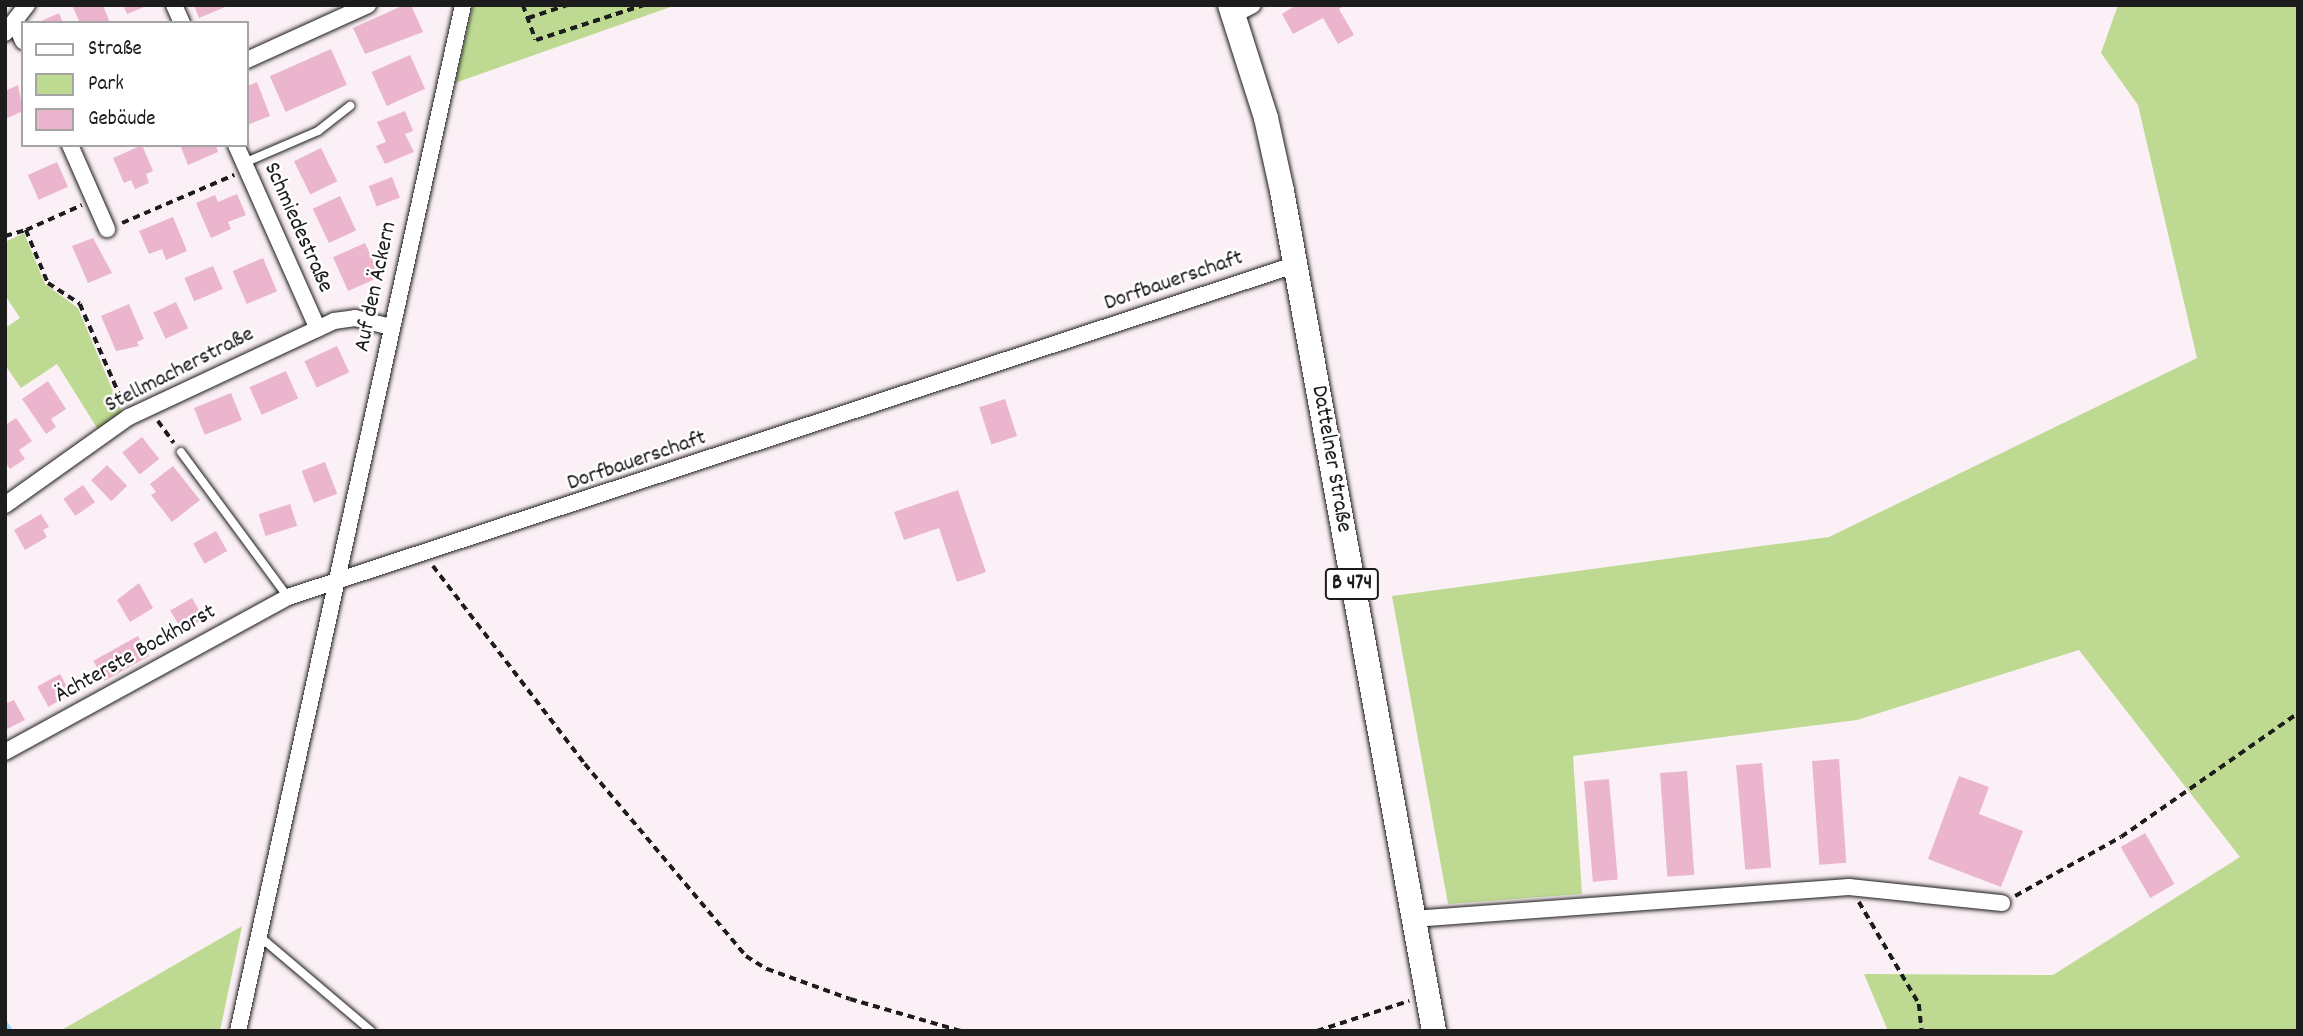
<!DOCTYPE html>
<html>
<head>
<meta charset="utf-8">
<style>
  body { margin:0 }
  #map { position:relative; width:2303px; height:1036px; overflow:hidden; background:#fbf0f5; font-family:Dekko,sans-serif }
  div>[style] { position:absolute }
  .green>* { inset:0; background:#beda92 }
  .stream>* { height:5px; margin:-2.5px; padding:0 2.5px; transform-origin:2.5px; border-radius:2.5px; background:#94d8f6 }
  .building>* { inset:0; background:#ebb5cd; transform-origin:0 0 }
  .path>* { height:3.5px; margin-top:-1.75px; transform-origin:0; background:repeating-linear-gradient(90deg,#1c1c1c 0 7px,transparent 0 12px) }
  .roads { filter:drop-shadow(0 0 2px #1c1c1c) drop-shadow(0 0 2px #1c1c1c) }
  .lane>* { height:8px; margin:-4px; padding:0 4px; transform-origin:4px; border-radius:4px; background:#fff }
  .street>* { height:16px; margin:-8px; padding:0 8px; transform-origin:8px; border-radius:8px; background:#fff }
  .primary>* { height:24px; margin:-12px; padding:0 12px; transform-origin:12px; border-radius:12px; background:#fff }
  span { translate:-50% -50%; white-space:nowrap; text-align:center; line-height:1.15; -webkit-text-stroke:5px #fff; paint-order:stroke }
  .shield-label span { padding:2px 5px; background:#fff; border:2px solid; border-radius:5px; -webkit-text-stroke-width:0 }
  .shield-label { font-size:21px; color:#1c1c1c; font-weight:700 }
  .street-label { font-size:23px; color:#1c1c1c }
  .frame { position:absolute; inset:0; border:7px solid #1c1c1c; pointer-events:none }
  .legend { position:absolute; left:21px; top:21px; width:228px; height:126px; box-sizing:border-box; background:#fff; border:2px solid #a4a4a4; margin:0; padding:9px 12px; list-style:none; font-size:21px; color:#1c1c1c }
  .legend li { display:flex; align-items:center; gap:14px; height:35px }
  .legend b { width:35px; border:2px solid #a4a4a4 }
</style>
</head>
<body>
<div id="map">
  <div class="green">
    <div style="clip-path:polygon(473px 5px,676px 5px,455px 83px)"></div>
    <div style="clip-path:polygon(2118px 5px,2298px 5px,2298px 1031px,1888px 1031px,1864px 974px,2053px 975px,2240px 857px,2079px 650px,1857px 720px,1573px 756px,1582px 894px,1448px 904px,1392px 596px,1829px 537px,2197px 358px,2138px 105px,2101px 53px)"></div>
    <div style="clip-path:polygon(24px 233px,45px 284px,78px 308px,123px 415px,99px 431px,57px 364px,21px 388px,5px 365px,5px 328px,20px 318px,5px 295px,5px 242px)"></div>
    <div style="clip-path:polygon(242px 926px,220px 1031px,60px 1031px)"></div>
  </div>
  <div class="stream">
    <div style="left:5px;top:1023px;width:9px;rotate:58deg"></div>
  </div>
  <div class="building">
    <div style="clip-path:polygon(72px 5px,103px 5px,110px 23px,80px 23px)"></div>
    <div style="clip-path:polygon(123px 5px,149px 5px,127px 14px)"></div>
    <div style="clip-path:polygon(194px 5px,230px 5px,199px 18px)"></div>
    <div style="clip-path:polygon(404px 5px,411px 5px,423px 32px,365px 54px,353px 28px)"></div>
    <div style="clip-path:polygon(1296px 5px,1345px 5px,1339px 9px,1354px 35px,1338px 44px,1323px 18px,1293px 34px,1282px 14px)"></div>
    <div style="clip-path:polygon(59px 13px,63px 23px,37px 23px)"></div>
    <div style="left:331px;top:49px;width:39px;height:67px;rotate:66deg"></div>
    <div style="left:410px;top:55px;width:37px;height:42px;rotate:66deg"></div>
    <div style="clip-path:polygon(257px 82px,270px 116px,247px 125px,247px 86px)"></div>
    <div style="clip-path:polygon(18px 85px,23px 111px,5px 119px,5px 91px)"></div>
    <div style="clip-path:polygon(405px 111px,413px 131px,405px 134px,414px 152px,385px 164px,376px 146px,386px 142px,377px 122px)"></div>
    <div style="clip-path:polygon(142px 145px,153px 171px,146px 174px,149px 183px,135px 189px,131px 180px,124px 183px,113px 158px)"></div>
    <div style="clip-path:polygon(180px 145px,216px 145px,218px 152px,188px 165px)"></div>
    <div style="left:321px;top:148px;width:37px;height:30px;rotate:64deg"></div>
    <div style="left:57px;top:162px;width:27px;height:32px;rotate:66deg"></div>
    <div style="left:392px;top:177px;width:22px;height:25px;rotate:69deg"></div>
    <div style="clip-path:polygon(237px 194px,246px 215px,228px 222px,231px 229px,211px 238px,196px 203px,215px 195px,218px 202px)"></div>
    <div style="left:340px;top:196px;width:38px;height:30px;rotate:65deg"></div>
    <div style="clip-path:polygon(173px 217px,187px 251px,166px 260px,162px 249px,149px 254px,139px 231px)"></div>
    <div style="clip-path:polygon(93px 238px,112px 273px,88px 283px,72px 246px)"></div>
    <div style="left:365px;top:243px;width:37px;height:35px;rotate:66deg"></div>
    <div style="left:263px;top:258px;width:36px;height:33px;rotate:67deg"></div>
    <div style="left:213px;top:266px;width:25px;height:31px;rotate:67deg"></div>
    <div style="left:176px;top:302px;width:29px;height:25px;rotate:65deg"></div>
    <div style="clip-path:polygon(129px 304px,144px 339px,137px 342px,139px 346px,116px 351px,101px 316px)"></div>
    <div style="left:337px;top:346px;width:29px;height:36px;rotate:65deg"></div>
    <div style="left:286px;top:371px;width:30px;height:40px;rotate:66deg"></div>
    <div style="clip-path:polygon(48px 381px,66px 409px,51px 419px,56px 427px,46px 434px,22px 399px)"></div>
    <div style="left:231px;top:393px;width:29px;height:40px;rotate:68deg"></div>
    <div style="left:1005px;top:399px;width:39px;height:27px;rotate:72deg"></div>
    <div style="clip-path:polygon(16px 418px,32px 441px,19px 450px,25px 459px,10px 469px,5px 462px,5px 425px)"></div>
    <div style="left:142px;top:437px;width:28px;height:25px;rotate:52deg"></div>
    <div style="left:325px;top:462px;width:34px;height:25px;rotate:69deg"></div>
    <div style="left:107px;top:465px;width:29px;height:22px;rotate:46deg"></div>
    <div style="clip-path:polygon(173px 466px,200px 500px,172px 522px,151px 495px,156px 492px,150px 484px)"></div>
    <div style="left:83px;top:485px;width:21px;height:24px;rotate:55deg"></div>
    <div style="clip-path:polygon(958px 490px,986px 572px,957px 582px,939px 528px,904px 540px,894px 512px)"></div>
    <div style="left:290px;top:504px;width:23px;height:33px;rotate:72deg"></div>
    <div style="clip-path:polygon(41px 514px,49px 527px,43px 530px,47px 537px,25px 550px,14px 530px)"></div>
    <div style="left:216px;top:531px;width:23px;height:26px;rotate:61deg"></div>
    <div style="clip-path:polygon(139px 583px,153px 608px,130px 622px,117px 600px)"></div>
    <div style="left:192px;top:598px;width:24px;height:25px;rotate:60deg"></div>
    <div style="left:138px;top:636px;width:23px;height:51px;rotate:61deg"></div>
    <div style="left:60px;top:674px;width:23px;height:26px;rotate:61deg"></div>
    <div style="clip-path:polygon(14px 700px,25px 720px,5px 730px,5px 704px)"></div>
    <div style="left:1839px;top:759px;width:104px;height:27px;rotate:86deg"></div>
    <div style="left:1762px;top:763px;width:105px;height:26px;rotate:85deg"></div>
    <div style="left:1687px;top:771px;width:104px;height:27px;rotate:86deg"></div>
    <div style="clip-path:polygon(1959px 776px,1989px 787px,1979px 814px,2023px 831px,2001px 887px,1928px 859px)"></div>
    <div style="left:1609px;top:779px;width:101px;height:25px;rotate:85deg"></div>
    <div style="left:2145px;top:833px;width:59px;height:28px;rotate:60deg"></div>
  </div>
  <div class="path">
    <div style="left:523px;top:5px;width:37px;rotate:70deg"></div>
    <div style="left:536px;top:40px;width:114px;rotate:-18deg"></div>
    <div style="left:528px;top:18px;width:41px;rotate:-18.4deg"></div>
    <div style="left:122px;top:223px;width:122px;rotate:-23.2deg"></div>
    <div style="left:26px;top:230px;width:61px;rotate:-24.1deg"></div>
    <div style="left:5px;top:236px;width:22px;rotate:-16deg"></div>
    <div style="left:26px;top:230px;width:57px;rotate:67.5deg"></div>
    <div style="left:48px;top:283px;width:38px;rotate:33deg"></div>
    <div style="left:80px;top:304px;width:108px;rotate:66.5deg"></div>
    <div style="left:158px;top:421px;width:27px;rotate:54deg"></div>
    <div style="left:433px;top:566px;width:250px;rotate:52.5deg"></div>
    <div style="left:585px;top:764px;width:251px;rotate:50deg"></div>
    <div style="left:746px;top:956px;width:25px;rotate:32deg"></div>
    <div style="left:767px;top:969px;width:88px;rotate:19.9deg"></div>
    <div style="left:850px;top:999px;width:116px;rotate:16.1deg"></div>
    <div style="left:2015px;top:896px;width:121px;rotate:-29.1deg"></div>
    <div style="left:2121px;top:837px;width:216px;rotate:-35deg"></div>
    <div style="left:1859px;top:902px;width:118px;rotate:59.5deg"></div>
    <div style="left:1919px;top:1004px;width:27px;rotate:84deg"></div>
    <div style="left:1317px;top:1031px;width:97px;rotate:-18.1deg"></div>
  </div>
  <div class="roads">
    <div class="lane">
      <div style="left:244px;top:163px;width:81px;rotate:-23.4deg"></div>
      <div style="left:318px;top:131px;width:41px;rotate:-38deg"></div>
      <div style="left:181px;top:452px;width:180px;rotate:53.6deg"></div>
      <div style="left:259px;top:936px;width:147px;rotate:40.3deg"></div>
    </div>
    <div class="street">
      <div style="left:174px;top:5px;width:20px;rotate:66deg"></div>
      <div style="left:1233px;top:15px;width:22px;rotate:-27deg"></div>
      <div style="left:15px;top:23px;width:20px;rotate:66deg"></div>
      <div style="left:5px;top:33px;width:36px;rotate:-52deg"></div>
      <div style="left:247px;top:60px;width:133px;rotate:-24.4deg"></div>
      <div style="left:70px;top:145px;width:92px;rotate:66.2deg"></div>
      <div style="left:236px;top:145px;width:201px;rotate:66deg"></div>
      <div style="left:5px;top:505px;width:152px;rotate:-35.4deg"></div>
      <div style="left:129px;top:417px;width:226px;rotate:-25.1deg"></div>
      <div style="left:334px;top:321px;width:21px;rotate:-8deg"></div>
      <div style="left:355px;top:318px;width:37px;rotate:14deg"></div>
      <div style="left:5px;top:752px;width:323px;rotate:-28.7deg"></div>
      <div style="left:288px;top:597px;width:1059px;rotate:-18.26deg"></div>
      <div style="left:1413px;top:919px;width:437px;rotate:-4.2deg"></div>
      <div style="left:1849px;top:887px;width:154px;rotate:6deg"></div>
      <div style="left:238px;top:1031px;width:1050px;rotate:-77.63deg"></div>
    </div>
    <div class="primary">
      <div style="left:1230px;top:5px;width:119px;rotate:72.3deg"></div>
      <div style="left:1266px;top:118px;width:75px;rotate:77.6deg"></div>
      <div style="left:1282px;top:191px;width:854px;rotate:79.74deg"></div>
    </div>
  </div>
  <div class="shield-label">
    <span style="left:1352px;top:584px">B 474</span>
  </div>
  <div class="street-label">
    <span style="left:297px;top:228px;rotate:66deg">Schmiedestraße</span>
    <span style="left:1174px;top:282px;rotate:-19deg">Dorfbauerschaft</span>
    <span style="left:377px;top:287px;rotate:-78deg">Auf den Äckern</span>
    <span style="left:180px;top:371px;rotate:-27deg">Stellmacherstraße</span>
    <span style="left:1330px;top:459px;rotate:80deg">Dattelner Straße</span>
    <span style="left:637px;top:462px;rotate:-19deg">Dorfbauerschaft</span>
    <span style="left:136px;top:655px;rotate:-29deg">Ächterste Bockhorst</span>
  </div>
  <div class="frame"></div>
  <ul class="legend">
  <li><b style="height:9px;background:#fff"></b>Straße</li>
  <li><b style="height:19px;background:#beda92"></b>Park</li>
  <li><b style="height:19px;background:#ebb5cd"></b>Gebäude</li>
  </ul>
</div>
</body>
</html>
